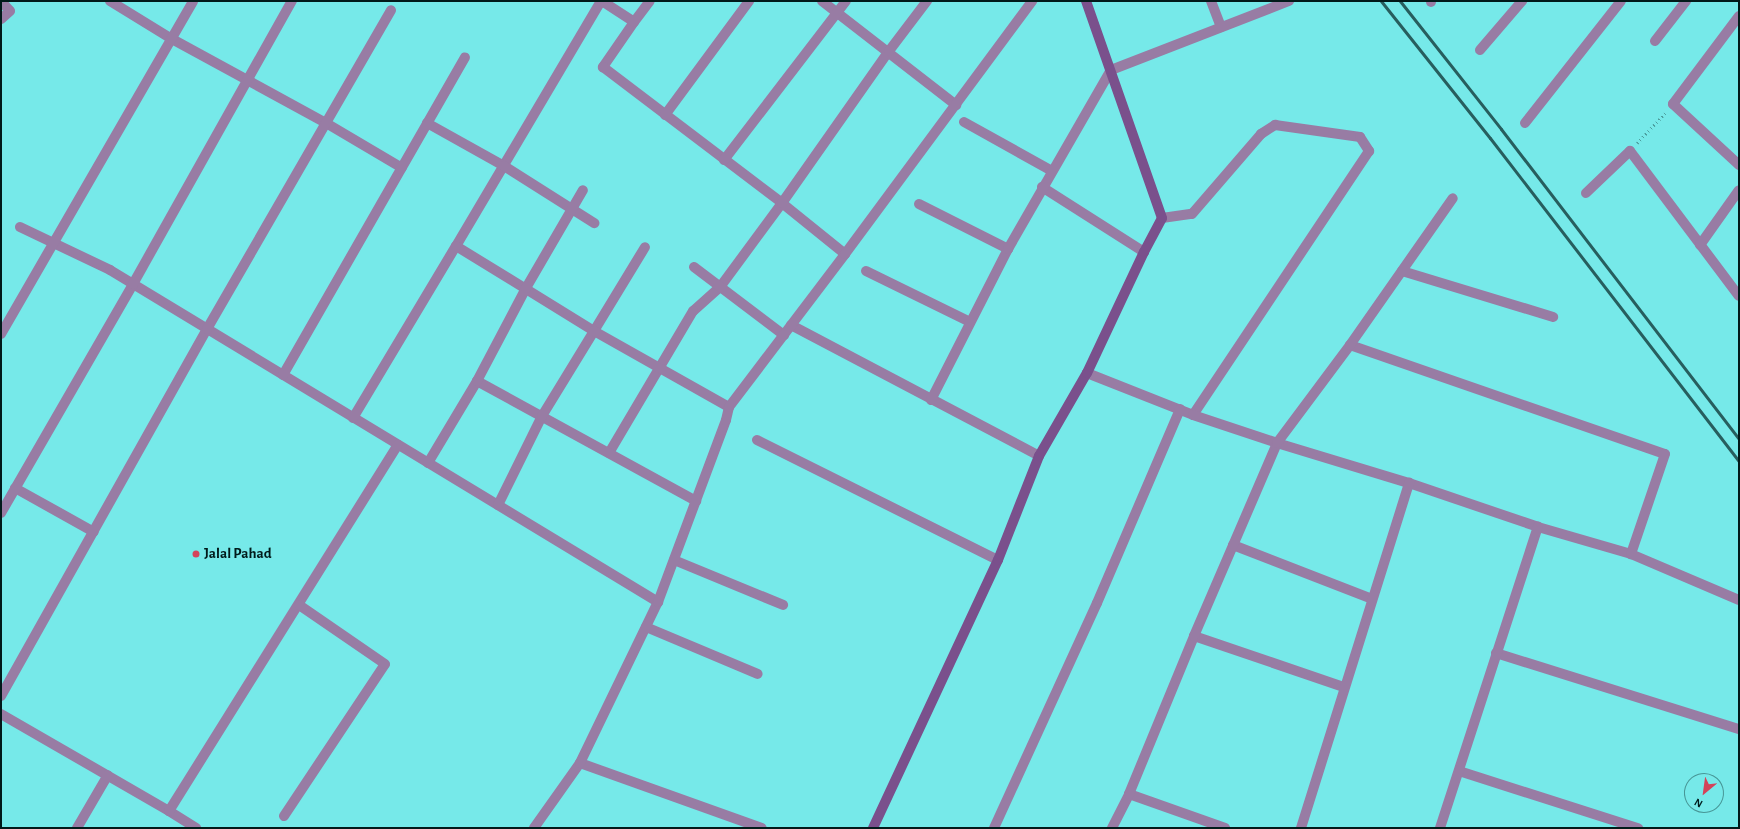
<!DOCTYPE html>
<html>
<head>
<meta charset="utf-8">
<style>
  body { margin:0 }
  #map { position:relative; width:1740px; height:829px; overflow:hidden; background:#76e9e9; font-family:"Alegreya Sans",sans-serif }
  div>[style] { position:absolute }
  .path>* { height:2.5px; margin-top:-1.25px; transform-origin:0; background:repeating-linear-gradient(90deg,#4c9e9e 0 1px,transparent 0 4px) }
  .street>* { height:10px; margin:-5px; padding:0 5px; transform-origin:5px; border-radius:5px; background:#987ca4 }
  .secondary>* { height:10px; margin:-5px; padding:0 5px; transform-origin:5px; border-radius:5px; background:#7a508c }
  .rail>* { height:3px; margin:-1.5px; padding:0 1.5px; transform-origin:1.5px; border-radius:1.5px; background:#275e5e }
  .dots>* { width:11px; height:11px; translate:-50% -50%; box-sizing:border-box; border:2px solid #76e9e9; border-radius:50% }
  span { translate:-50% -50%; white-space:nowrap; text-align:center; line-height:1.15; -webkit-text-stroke:3px #76e9e9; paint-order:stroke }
  .poi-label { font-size:15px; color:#011a1a; font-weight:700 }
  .left { translate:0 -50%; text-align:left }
  .frame { position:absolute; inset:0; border:2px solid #011a1a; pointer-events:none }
  .north { position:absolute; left:1684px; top:773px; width:40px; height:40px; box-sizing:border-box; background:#76e9e9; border:1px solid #479696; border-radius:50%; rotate:209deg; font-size:11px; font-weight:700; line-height:16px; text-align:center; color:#011a1a }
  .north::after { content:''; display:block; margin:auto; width:14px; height:18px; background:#d3435a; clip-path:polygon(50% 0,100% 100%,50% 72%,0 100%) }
</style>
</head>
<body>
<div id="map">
  <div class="path">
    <div style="left:1637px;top:143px;width:41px;rotate:-47deg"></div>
  </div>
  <div class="street">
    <div style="left:1px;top:1px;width:13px;rotate:48deg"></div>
    <div style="left:10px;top:11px;width:12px;rotate:138deg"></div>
    <div style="left:110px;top:1px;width:73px;rotate:31.5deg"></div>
    <div style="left:172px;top:39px;width:175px;rotate:28.6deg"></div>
    <div style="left:326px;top:123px;width:88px;rotate:30.6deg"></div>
    <div style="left:601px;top:1px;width:285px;rotate:120.6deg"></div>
    <div style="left:456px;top:246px;width:162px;rotate:31.6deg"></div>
    <div style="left:594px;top:331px;width:98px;rotate:-58.7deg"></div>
    <div style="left:602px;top:1px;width:38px;rotate:33deg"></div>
    <div style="left:634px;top:22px;width:55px;rotate:124.6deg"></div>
    <div style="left:603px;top:67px;width:225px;rotate:37.2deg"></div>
    <div style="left:782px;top:203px;width:104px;rotate:126.4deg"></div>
    <div style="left:720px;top:287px;width:36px;rotate:138deg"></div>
    <div style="left:693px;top:311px;width:165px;rotate:120.6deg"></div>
    <div style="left:822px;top:1px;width:170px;rotate:37.8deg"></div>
    <div style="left:1211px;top:1px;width:28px;rotate:69deg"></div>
    <div style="left:1431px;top:2px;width:1px;rotate:-90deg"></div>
    <div style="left:1739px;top:16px;width:110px;rotate:126.9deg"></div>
    <div style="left:1673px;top:104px;width:90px;rotate:42.7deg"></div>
    <div style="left:634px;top:22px;width:26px;rotate:-53deg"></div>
    <div style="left:1655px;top:41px;width:51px;rotate:-52.2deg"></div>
    <div style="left:1480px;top:50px;width:65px;rotate:-49.4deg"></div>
    <div style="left:665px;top:115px;width:142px;rotate:-53.6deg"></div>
    <div style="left:964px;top:122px;width:101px;rotate:29.1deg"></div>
    <div style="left:427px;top:123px;width:88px;rotate:29.2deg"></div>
    <div style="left:504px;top:166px;width:107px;rotate:32.3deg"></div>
    <div style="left:1525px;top:123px;width:155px;rotate:-51.8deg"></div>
    <div style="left:724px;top:160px;width:200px;rotate:-52.5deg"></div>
    <div style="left:1042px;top:187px;width:121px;rotate:32.5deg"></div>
    <div style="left:1586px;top:193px;width:61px;rotate:-43.7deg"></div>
    <div style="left:1630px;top:151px;width:181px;rotate:53.1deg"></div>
    <div style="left:919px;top:204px;width:100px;rotate:26.8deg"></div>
    <div style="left:1162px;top:218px;width:30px;rotate:-8deg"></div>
    <div style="left:1192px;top:214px;width:106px;rotate:-49.2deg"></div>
    <div style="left:1261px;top:134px;width:17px;rotate:-33deg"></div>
    <div style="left:1275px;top:125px;width:86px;rotate:8deg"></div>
    <div style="left:1360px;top:137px;width:17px;rotate:57deg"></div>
    <div style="left:1369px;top:151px;width:317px;rotate:123.7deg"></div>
    <div style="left:20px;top:227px;width:100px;rotate:25.5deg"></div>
    <div style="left:110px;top:270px;width:641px;rotate:31.21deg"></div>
    <div style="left:1700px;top:245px;width:67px;rotate:-54.7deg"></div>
    <div style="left:845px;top:254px;width:81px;rotate:-141deg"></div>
    <div style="left:782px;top:203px;width:186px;rotate:-54.9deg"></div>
    <div style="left:889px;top:51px;width:63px;rotate:-52.8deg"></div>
    <div style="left:694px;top:267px;width:113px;rotate:37.1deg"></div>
    <div style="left:866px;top:271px;width:116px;rotate:26.1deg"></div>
    <div style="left:1402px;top:271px;width:158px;rotate:16.9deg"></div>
    <div style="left:791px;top:325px;width:280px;rotate:27.8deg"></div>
    <div style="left:1px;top:334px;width:384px;rotate:-60deg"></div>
    <div style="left:1350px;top:345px;width:333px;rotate:19.1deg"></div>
    <div style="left:1665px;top:454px;width:106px;rotate:108.8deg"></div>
    <div style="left:1087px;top:373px;width:114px;rotate:21.6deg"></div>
    <div style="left:1193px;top:415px;width:89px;rotate:18.4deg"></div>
    <div style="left:1277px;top:443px;width:138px;rotate:16.9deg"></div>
    <div style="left:1409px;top:483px;width:136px;rotate:18.8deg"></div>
    <div style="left:1538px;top:527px;width:97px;rotate:16.2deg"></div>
    <div style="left:1631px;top:554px;width:117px;rotate:23.1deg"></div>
    <div style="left:283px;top:375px;width:366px;rotate:-60.2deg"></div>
    <div style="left:477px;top:381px;width:250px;rotate:28.7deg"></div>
    <div style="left:931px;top:400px;width:169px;rotate:-63deg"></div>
    <div style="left:1008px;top:249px;width:207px;rotate:-60.1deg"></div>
    <div style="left:1111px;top:70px;width:191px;rotate:-21.2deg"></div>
    <div style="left:353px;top:418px;width:200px;rotate:-59.1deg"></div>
    <div style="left:757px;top:440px;width:269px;rotate:26.5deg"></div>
    <div style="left:428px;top:463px;width:96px;rotate:-59.1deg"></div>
    <div style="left:477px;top:381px;width:105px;rotate:-62.2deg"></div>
    <div style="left:526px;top:288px;width:113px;rotate:-59.8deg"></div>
    <div style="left:15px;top:488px;width:90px;rotate:29.1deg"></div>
    <div style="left:498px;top:505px;width:99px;rotate:-63.7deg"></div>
    <div style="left:542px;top:416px;width:100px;rotate:-58.5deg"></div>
    <div style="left:594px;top:331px;width:155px;rotate:29.4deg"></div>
    <div style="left:1px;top:513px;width:264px;rotate:-60deg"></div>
    <div style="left:133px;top:284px;width:325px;rotate:-60.7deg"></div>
    <div style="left:1233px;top:545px;width:149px;rotate:21.2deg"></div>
    <div style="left:674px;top:560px;width:118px;rotate:22.4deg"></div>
    <div style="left:646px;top:627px;width:121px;rotate:22.8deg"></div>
    <div style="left:1194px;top:636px;width:158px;rotate:18.8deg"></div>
    <div style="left:1496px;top:653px;width:255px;rotate:17.4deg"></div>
    <div style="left:1px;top:696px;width:421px;rotate:-60.7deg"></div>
    <div style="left:207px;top:329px;width:368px;rotate:-60deg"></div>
    <div style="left:1px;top:714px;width:194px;rotate:30deg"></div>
    <div style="left:169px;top:811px;width:32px;rotate:32deg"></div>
    <div style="left:580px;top:763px;width:193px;rotate:19.7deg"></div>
    <div style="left:1459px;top:771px;width:188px;rotate:17.7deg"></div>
    <div style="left:1129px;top:794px;width:102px;rotate:19.5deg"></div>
    <div style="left:169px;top:811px;width:432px;rotate:-58deg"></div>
    <div style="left:284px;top:816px;width:182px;rotate:-56.4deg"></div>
    <div style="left:385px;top:664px;width:104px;rotate:-145.5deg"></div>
    <div style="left:77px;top:828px;width:61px;rotate:-59.7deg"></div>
    <div style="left:534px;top:828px;width:80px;rotate:-54.7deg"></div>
    <div style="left:580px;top:763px;width:179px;rotate:-64.2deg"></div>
    <div style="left:658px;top:602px;width:194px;rotate:-69.5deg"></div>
    <div style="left:726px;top:420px;width:13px;rotate:-77deg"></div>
    <div style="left:729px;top:407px;width:192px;rotate:-52.8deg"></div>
    <div style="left:845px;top:254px;width:315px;rotate:-53.5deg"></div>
    <div style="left:994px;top:828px;width:247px;rotate:-65.4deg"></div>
    <div style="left:1097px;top:603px;width:211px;rotate:-66.8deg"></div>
    <div style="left:1112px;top:828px;width:38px;rotate:-63deg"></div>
    <div style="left:1129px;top:794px;width:171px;rotate:-67.6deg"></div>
    <div style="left:1194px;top:636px;width:210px;rotate:-66.7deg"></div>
    <div style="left:1277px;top:443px;width:122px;rotate:-53.3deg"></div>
    <div style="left:1350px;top:345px;width:179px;rotate:-55deg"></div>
    <div style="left:1301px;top:828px;width:362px;rotate:-72.6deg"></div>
    <div style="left:1440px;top:828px;width:317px;rotate:-72deg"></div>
  </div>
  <div class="secondary">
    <div style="left:873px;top:828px;width:296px;rotate:-65deg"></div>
    <div style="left:998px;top:560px;width:112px;rotate:-68.5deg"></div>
    <div style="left:1039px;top:456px;width:96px;rotate:-60deg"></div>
    <div style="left:1087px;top:373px;width:134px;rotate:-64.8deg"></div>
    <div style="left:1144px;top:252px;width:38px;rotate:-62deg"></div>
    <div style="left:1162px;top:218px;width:230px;rotate:-109.3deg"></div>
  </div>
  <div class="rail">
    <div style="left:1381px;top:1px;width:175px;rotate:51.5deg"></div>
    <div style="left:1490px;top:138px;width:408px;rotate:52.4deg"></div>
    <div style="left:1400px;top:1px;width:163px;rotate:51.7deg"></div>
    <div style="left:1501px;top:129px;width:391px;rotate:52.5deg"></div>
  </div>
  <div class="dots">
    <div style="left:196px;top:554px;background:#d3435a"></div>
  </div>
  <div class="poi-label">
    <span class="left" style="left:204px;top:554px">Jalal Pahad</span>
  </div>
  <div class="frame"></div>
  <div class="north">N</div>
</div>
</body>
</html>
